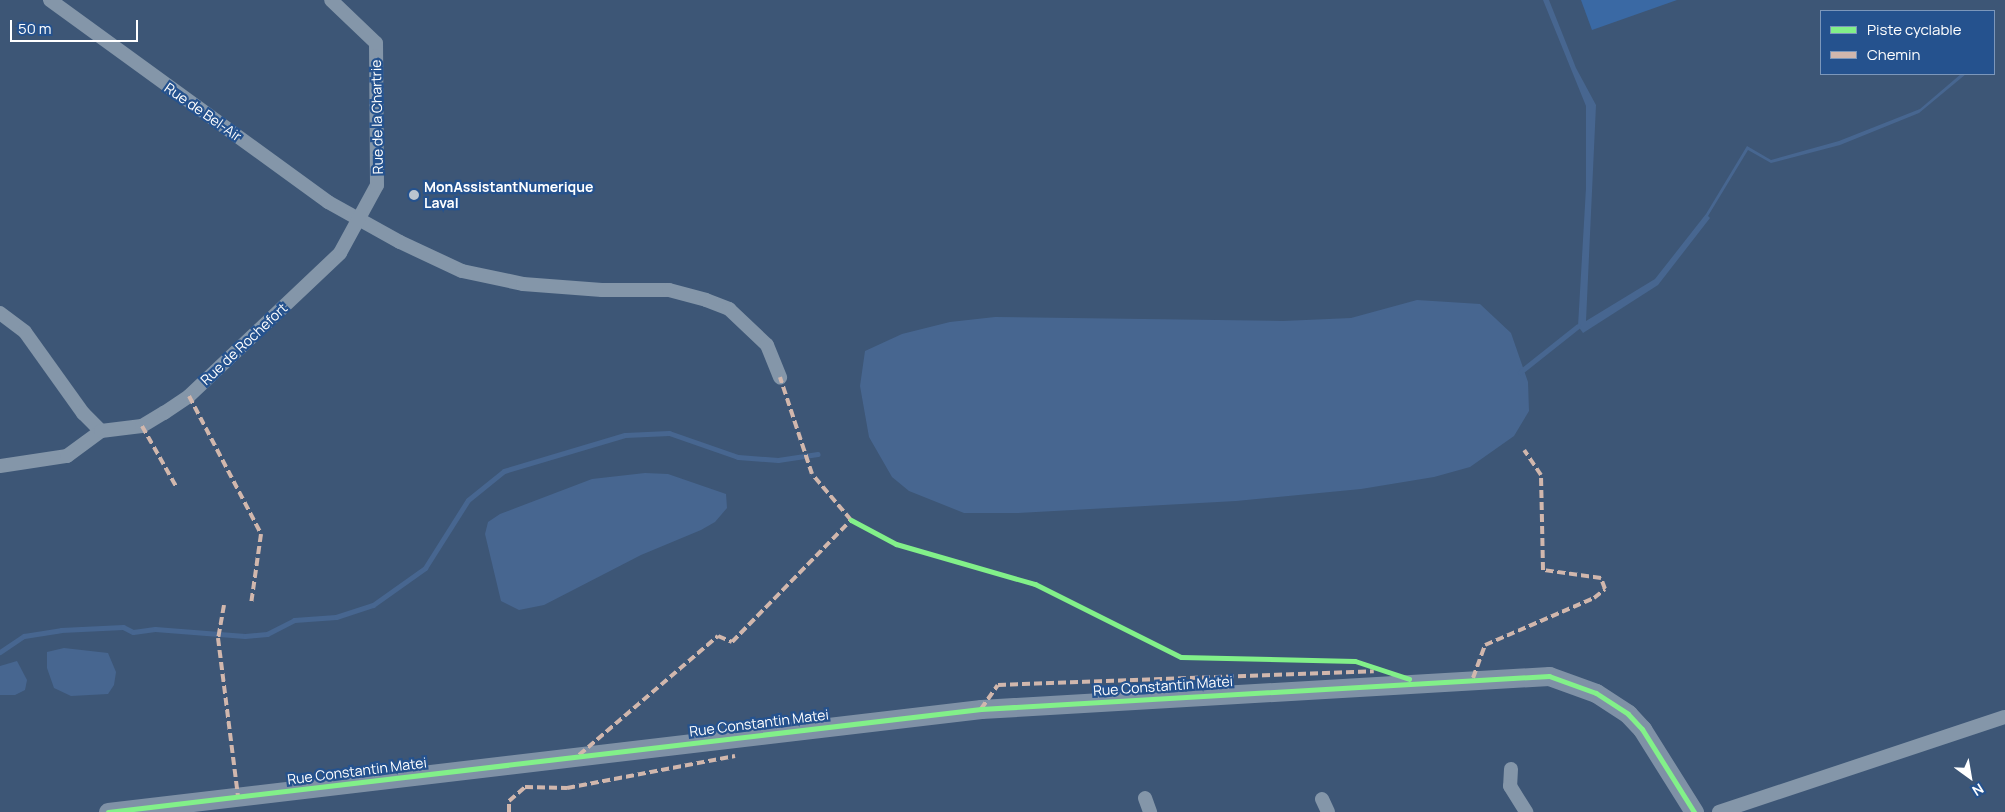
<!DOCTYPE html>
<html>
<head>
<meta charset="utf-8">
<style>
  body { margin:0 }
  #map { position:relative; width:2005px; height:812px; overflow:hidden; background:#3d5676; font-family:Manrope,sans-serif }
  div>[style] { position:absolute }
  .green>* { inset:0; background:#3a69a4 }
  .water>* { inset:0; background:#476690 }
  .stream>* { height:5px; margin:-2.5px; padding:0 2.5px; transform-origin:2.5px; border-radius:2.5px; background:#476690 }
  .street>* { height:14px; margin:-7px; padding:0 7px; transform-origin:7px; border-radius:7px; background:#8496a9 }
  .secondary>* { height:19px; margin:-9.5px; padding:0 9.5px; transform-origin:9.5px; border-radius:9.5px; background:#7f91a6 }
  .quiet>* { height:4px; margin-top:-2px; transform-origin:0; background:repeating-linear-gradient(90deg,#d1b7ad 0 8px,transparent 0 12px) }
  .cycleway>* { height:5px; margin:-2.5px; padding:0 2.5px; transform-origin:2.5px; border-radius:2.5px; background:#82f089 }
  .dots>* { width:14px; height:14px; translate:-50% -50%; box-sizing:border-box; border:2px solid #25528e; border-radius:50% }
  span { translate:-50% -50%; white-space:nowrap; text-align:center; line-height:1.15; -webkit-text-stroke:4.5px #25528e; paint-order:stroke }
  .street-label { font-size:14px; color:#fff }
  .poi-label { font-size:14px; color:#fff; font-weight:700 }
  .left { translate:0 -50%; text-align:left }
  .legend { position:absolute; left:1820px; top:10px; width:175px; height:65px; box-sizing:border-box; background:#25528e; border:1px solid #7c97bb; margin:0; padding:6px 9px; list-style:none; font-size:15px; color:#fff }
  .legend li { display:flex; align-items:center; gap:10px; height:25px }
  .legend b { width:25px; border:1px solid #7c97bb }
  .north { position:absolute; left:1945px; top:752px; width:50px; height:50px; -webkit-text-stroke:4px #25528e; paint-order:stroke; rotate:148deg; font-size:14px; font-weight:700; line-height:20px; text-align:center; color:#fff }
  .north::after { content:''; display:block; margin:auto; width:18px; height:22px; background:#fff; clip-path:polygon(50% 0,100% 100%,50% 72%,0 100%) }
  .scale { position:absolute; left:10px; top:20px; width:128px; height:22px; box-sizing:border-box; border:2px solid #fff; border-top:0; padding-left:6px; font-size:15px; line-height:18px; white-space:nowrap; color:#fff; -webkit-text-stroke:4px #25528e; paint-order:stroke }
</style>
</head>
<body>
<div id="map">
  <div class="green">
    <div style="clip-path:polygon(1581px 0,1677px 0,1592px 30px)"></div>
  </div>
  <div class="water">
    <div style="clip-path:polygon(1543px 0,1549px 0,1576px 68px,1596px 105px,1586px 321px,1655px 279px,1706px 214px,1747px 146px,1771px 160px,1839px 141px,1920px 109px,1961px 74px,1966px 74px,1919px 113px,1840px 145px,1771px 163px,1748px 150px,1708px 216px,1710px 218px,1658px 285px,1583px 333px,1578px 326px,1586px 188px,1586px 106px)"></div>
    <div style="clip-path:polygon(1417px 300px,1480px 304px,1511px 333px,1528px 382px,1529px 411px,1514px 436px,1470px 467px,1434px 477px,1361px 489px,1236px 501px,1018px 513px,964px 513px,909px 491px,892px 477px,869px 437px,860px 386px,865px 351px,902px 334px,950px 322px,995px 317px,1283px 321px,1351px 318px)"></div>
    <div style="clip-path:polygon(645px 473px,668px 474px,726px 494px,727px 508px,715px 522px,701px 530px,641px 555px,544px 605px,519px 610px,501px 601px,485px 534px,488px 522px,500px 514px,592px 479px)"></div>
    <div style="clip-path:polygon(64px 648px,108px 653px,116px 672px,114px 685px,108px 694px,71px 696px,54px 688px,47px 668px,47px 652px)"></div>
    <div style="clip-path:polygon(17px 661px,27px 680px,25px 690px,15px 695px,0 695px,0 666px)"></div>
  </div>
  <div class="stream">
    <div style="left:1520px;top:372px;width:74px;rotate:-38.4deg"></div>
    <div style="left:0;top:652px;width:29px;rotate:-34deg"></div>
    <div style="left:24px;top:636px;width:37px;rotate:-9deg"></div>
    <div style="left:61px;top:630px;width:62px;rotate:-2.8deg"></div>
    <div style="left:123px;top:627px;width:11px;rotate:27deg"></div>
    <div style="left:133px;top:632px;width:22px;rotate:-8deg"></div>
    <div style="left:155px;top:629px;width:90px;rotate:4.4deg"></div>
    <div style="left:245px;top:636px;width:22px;rotate:-5deg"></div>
    <div style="left:267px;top:634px;width:30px;rotate:-27deg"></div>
    <div style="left:294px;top:620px;width:42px;rotate:-4.1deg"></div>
    <div style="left:336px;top:617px;width:39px;rotate:-18deg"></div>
    <div style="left:373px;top:605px;width:64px;rotate:-35.4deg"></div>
    <div style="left:425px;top:568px;width:80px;rotate:-57.7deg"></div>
    <div style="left:468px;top:500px;width:46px;rotate:-38.9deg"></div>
    <div style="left:504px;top:471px;width:126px;rotate:-16.6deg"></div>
    <div style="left:625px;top:435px;width:44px;rotate:-2.6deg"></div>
    <div style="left:669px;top:433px;width:73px;rotate:19.2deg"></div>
    <div style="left:738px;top:457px;width:40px;rotate:4.3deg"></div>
    <div style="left:778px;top:460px;width:40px;rotate:-8.5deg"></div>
  </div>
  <div class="street">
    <div style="left:50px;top:0;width:344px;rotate:36deg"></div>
    <div style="left:328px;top:202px;width:82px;rotate:29.1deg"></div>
    <div style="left:400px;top:242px;width:68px;rotate:25.1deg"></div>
    <div style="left:462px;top:271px;width:62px;rotate:12deg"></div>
    <div style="left:523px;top:284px;width:79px;rotate:4.3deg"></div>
    <div style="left:602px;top:290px;width:67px"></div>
    <div style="left:669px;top:290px;width:38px;rotate:15deg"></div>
    <div style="left:706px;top:300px;width:25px;rotate:21deg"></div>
    <div style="left:729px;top:309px;width:52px;rotate:43.5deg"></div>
    <div style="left:767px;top:345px;width:35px;rotate:68deg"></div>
    <div style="left:0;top:313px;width:31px;rotate:37deg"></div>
    <div style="left:25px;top:332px;width:100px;rotate:54.4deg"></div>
    <div style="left:83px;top:413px;width:25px;rotate:45deg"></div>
    <div style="left:0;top:466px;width:68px;rotate:-8.5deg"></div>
    <div style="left:67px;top:456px;width:42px;rotate:-36.3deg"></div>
    <div style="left:101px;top:431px;width:41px;rotate:-7deg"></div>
    <div style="left:142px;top:426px;width:26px;rotate:-31deg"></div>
    <div style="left:164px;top:413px;width:30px;rotate:-34deg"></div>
    <div style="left:189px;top:396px;width:208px;rotate:-43.4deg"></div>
    <div style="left:340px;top:253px;width:77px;rotate:-61.4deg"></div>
    <div style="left:377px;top:185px;width:142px;rotate:-90.4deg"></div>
    <div style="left:376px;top:43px;width:62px;rotate:-136.3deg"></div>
    <div style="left:1511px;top:769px;width:17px;rotate:93deg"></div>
    <div style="left:1510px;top:786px;width:31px;rotate:58deg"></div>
    <div style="left:1145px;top:798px;width:15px;rotate:70deg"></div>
    <div style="left:1322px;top:799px;width:14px;rotate:65deg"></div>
    <div style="left:1719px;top:812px;width:301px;rotate:-18.4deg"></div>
  </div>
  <div class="secondary">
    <div style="left:108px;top:812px;width:879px;rotate:-6.73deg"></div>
    <div style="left:981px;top:709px;width:569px;rotate:-3.33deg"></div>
    <div style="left:1549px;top:676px;width:50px;rotate:19.9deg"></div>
    <div style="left:1596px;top:693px;width:38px;rotate:33deg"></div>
    <div style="left:1628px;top:714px;width:21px;rotate:47deg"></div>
    <div style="left:1642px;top:729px;width:98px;rotate:57.9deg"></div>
  </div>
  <div class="quiet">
    <div style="left:189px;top:396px;width:156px;rotate:62.4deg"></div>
    <div style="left:261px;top:534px;width:71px;rotate:98.1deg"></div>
    <div style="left:142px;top:426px;width:71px;rotate:60.6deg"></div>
    <div style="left:224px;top:605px;width:34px;rotate:100deg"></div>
    <div style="left:218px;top:638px;width:159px;rotate:82.8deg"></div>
    <div style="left:1473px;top:678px;width:35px;rotate:-70deg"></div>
    <div style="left:1485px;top:645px;width:119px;rotate:-23.3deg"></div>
    <div style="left:1594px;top:598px;width:14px;rotate:-39deg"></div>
    <div style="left:1605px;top:589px;width:12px;rotate:-110deg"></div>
    <div style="left:1601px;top:578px;width:59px;rotate:-172.1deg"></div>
    <div style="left:1543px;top:570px;width:95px;rotate:-91.2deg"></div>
    <div style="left:1541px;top:475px;width:30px;rotate:-124deg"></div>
    <div style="left:981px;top:709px;width:29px;rotate:-55deg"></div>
    <div style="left:998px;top:685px;width:376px;rotate:-2.1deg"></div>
    <div style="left:579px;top:755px;width:183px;rotate:-40.6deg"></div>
    <div style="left:718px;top:636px;width:15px;rotate:23deg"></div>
    <div style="left:732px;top:642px;width:170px;rotate:-45.7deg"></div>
    <div style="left:851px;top:520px;width:60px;rotate:-130.3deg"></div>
    <div style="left:812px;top:474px;width:102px;rotate:-108.3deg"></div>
    <div style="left:509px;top:812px;width:11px;rotate:-90deg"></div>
    <div style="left:509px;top:801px;width:21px;rotate:-41deg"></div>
    <div style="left:525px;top:787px;width:42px;rotate:1.4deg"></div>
    <div style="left:567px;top:788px;width:171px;rotate:-10.8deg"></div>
  </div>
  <div class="cycleway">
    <div style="left:851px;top:520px;width:51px;rotate:28.1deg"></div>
    <div style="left:896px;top:544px;width:145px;rotate:16.1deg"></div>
    <div style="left:1035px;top:584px;width:163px;rotate:26.6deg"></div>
    <div style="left:1181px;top:657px;width:174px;rotate:1.3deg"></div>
    <div style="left:1355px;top:661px;width:57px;rotate:18.4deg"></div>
    <div style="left:108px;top:812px;width:879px;rotate:-6.73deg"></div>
    <div style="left:981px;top:709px;width:569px;rotate:-3.33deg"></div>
    <div style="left:1549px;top:676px;width:50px;rotate:19.9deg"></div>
    <div style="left:1596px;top:693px;width:38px;rotate:33deg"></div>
    <div style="left:1628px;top:714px;width:21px;rotate:47deg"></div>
    <div style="left:1642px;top:729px;width:98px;rotate:57.9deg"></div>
  </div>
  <div class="dots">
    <div style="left:414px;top:195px;background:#bbc4cf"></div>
  </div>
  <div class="street-label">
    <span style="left:203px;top:112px;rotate:35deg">Rue de Bel-Air</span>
    <span style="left:377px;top:117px;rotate:-91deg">Rue de la Chartrie</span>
    <span style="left:244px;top:344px;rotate:-43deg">Rue de Rochefort</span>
    <span style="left:1163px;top:686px;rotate:-4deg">Rue Constantin Matei</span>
    <span style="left:759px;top:723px;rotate:-7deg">Rue Constantin Matei</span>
    <span style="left:357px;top:771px;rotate:-7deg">Rue Constantin Matei</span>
  </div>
  <div class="poi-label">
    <span class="left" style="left:424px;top:195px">MonAssistantNumerique<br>Laval</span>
  </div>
  <ul class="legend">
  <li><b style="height:6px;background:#82f089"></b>Piste cyclable</li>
  <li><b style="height:6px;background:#d1b7ad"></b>Chemin</li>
  </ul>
  <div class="north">N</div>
  <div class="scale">50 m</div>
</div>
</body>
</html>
